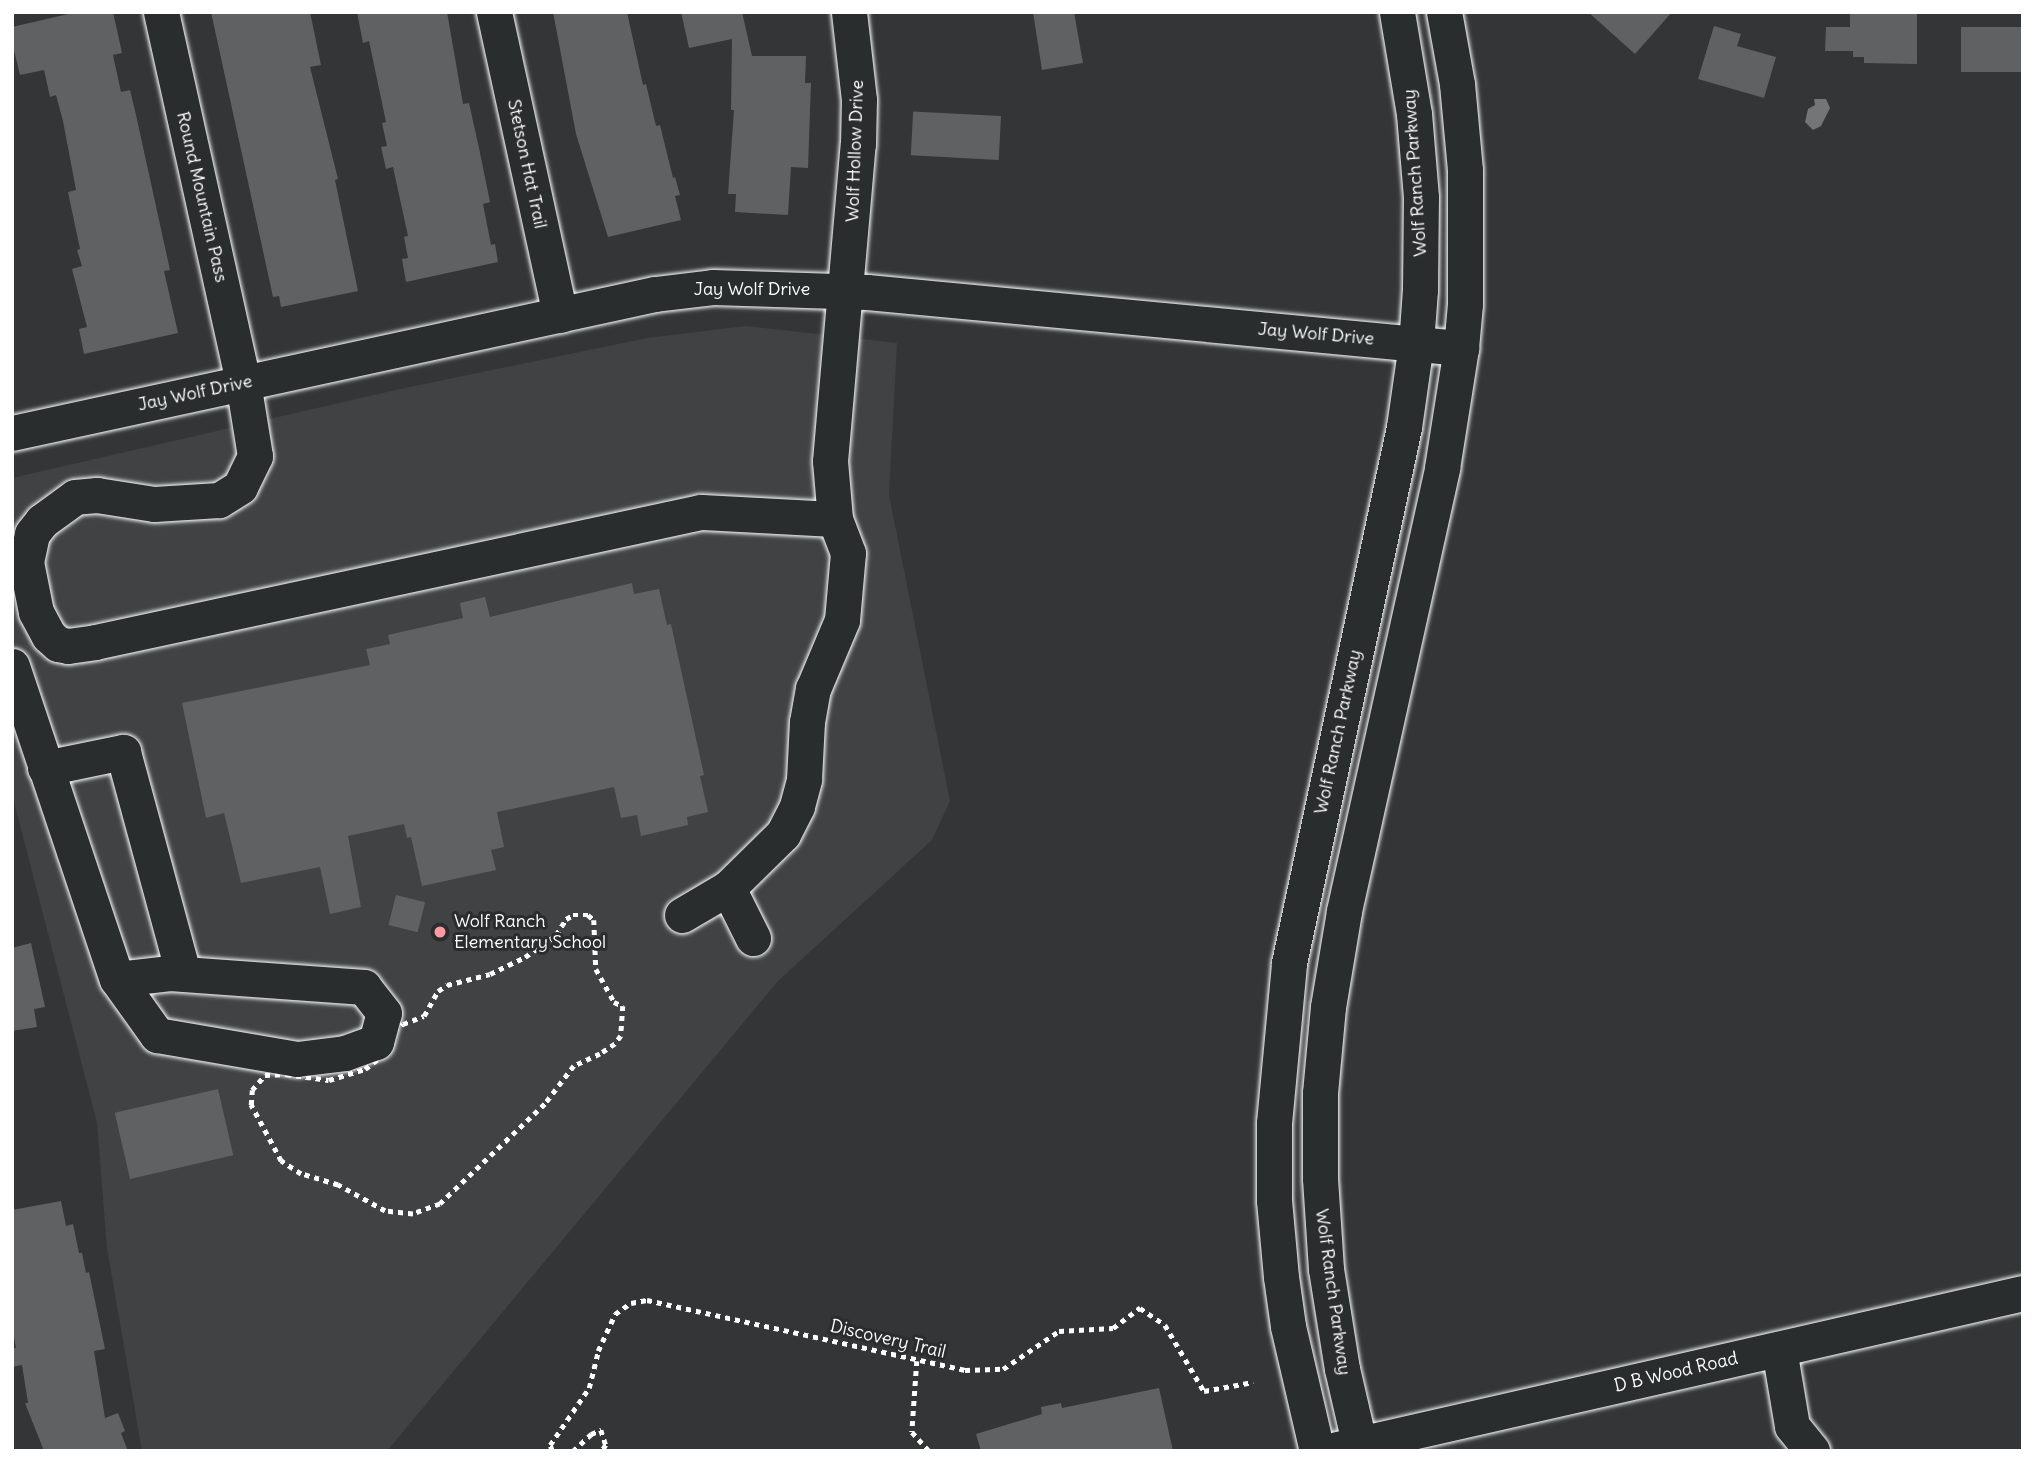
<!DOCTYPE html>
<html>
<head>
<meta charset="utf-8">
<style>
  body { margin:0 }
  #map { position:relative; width:2035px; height:1463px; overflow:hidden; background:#333536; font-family:Delius,sans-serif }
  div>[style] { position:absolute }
  .built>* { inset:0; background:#404243 }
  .water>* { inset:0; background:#737576 }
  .building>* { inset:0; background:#5f6162; transform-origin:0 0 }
  .path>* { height:4.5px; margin-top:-2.25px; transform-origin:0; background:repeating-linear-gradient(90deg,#fff 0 5px,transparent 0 10px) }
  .roads { filter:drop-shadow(0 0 2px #fff) drop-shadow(0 0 2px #fff) }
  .minor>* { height:35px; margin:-17.5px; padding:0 17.5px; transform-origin:17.5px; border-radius:17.5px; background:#2a2d2e }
  .dots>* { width:19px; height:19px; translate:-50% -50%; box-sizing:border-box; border:4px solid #2a2d2e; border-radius:50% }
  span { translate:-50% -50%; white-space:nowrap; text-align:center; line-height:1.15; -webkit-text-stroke:6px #2a2d2e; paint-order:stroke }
  .street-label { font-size:18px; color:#fff }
  .poi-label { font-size:18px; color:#fff }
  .left { translate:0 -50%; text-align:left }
  .frame { position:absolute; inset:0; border:14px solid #fff; pointer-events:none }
</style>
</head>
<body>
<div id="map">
  <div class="built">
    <div style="clip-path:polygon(746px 326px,897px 343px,889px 495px,950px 801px,932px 840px,778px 981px,387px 1451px,142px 1451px,107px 1248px,97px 1123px,12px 794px,12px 478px,400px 389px,647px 338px)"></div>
  </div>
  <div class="water">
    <div style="clip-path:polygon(1814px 99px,1826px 99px,1830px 108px,1821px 126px,1813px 130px,1805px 122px,1808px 109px,1815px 105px)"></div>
  </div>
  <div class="building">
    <div style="clip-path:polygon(77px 12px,113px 12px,122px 53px,113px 55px,121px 92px,130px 90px,136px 115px,170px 270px,164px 271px,178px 333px,84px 354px,79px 329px,87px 327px,72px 269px,82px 266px,77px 250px,80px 249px,68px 192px,76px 190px,63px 121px,56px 95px,50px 97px,44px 70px,20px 75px,12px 42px,12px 27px)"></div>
    <div style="clip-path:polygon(211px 12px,310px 12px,321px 65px,310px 67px,338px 179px,335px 180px,358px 291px,281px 307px,279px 296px,273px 297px)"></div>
    <div style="clip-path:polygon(357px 12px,447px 12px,463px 104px,469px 103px,479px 148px,490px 202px,483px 204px,491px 245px,495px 244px,498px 262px,406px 282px,402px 259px,408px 258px,404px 237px,408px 236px,393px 167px,386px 169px,381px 147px,387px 146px,382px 123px,386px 122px,369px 41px,363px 43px)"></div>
    <div style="clip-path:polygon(553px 12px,627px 12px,643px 85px,646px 84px,656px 126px,660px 125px,673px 178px,675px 177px,680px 195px,675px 196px,681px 220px,608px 237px,576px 134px)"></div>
    <div style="clip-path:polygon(681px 12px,742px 12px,752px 56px,806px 56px,805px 83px,811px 83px,808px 168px,791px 167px,788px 215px,735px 212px,736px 194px,728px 194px,734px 110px,731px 110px,732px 39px,689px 48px)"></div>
    <div style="clip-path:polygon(1033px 12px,1074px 12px,1083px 63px,1042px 70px)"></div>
    <div style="clip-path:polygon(1588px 12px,1672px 12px,1635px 54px)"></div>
    <div style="clip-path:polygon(1850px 12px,1917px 12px,1917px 64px,1864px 63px,1864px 57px,1853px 57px,1853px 51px,1825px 51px,1826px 27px,1850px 27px)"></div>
    <div style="clip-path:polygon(1714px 26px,1741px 34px,1737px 46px,1776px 57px,1764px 98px,1698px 79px)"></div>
    <div style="left:1961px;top:27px;width:62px;height:45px"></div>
    <div style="left:1001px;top:116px;width:44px;height:88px;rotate:93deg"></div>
    <div style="clip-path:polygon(632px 583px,634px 594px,659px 589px,667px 625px,671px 624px,704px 775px,700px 776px,708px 812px,687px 817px,688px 825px,641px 836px,637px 815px,621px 818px,614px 787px,497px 812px,504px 847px,491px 850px,496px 870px,422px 886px,411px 837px,407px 838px,404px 824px,348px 836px,361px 907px,330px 914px,320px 867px,241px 883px,224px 813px,206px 818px,182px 703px,370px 665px,366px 649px,390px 644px,388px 635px,463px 618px,460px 603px,485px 597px,490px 617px)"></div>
    <div style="left:396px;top:895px;width:30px;height:31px;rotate:14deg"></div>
    <div style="clip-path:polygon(31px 943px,45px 1007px,34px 1009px,37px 1027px,12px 1031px,12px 948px)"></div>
    <div style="left:218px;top:1089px;width:68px;height:106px;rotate:77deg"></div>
    <div style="clip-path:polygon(61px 1201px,66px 1226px,73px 1224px,79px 1253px,82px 1253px,86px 1273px,89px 1272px,105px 1349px,94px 1351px,105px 1418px,118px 1413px,125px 1431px,121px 1433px,128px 1451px,44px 1451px,25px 1403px,28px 1403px,22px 1365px,12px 1367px,12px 1348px,16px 1348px,12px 1326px,12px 1210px)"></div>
    <div style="clip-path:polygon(1159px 1388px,1173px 1451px,981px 1451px,976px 1434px,1042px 1414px,1041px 1407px,1061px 1403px,1062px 1408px)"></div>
  </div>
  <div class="path">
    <div style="left:573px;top:915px;width:15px"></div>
    <div style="left:588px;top:915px;width:8px;rotate:40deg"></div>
    <div style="left:594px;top:920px;width:49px;rotate:87.7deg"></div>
    <div style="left:596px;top:969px;width:38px;rotate:61deg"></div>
    <div style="left:614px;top:1002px;width:10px;rotate:24deg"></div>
    <div style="left:623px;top:1006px;width:30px;rotate:94deg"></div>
    <div style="left:621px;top:1036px;width:10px;rotate:127deg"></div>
    <div style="left:615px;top:1044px;width:18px;rotate:146deg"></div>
    <div style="left:600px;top:1054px;width:29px;rotate:155deg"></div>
    <div style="left:574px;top:1066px;width:48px;rotate:127.3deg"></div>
    <div style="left:545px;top:1104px;width:145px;rotate:136.4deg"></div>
    <div style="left:440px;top:1204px;width:29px;rotate:160deg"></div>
    <div style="left:413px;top:1214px;width:28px;rotate:-174deg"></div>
    <div style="left:385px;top:1211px;width:54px;rotate:-151deg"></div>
    <div style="left:338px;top:1185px;width:39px;rotate:-163deg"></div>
    <div style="left:301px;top:1174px;width:24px;rotate:-147deg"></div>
    <div style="left:281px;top:1161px;width:64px;rotate:-118.2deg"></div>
    <div style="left:251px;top:1105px;width:15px;rotate:-86deg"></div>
    <div style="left:252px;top:1090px;width:20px;rotate:-49deg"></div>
    <div style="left:265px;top:1075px;width:21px;rotate:-3deg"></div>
    <div style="left:286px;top:1074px;width:43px;rotate:7.9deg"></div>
    <div style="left:329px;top:1080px;width:38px;rotate:-17deg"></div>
    <div style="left:365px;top:1069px;width:23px;rotate:-38deg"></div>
    <div style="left:383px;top:1055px;width:26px;rotate:-67deg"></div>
    <div style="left:393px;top:1031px;width:12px;rotate:-35deg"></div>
    <div style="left:403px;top:1024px;width:22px;rotate:-21deg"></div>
    <div style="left:424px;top:1016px;width:29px;rotate:-61deg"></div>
    <div style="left:438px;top:991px;width:11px;rotate:-34deg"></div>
    <div style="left:447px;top:985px;width:44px;rotate:-14.3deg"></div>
    <div style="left:490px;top:974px;width:39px;rotate:-26deg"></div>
    <div style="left:525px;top:957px;width:38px;rotate:-35deg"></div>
    <div style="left:556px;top:935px;width:19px;rotate:-58deg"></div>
    <div style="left:566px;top:919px;width:8px;rotate:-30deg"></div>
    <div style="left:917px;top:1361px;width:71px;rotate:94deg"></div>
    <div style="left:912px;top:1432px;width:25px;rotate:48deg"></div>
    <div style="left:552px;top:1451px;width:6px;rotate:-108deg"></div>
    <div style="left:550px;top:1445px;width:69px;rotate:-55.6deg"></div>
    <div style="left:589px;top:1388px;width:38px;rotate:-76deg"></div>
    <div style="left:598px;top:1351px;width:41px;rotate:-65.3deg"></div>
    <div style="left:615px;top:1314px;width:19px;rotate:-35deg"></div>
    <div style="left:631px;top:1303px;width:16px;rotate:-11deg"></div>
    <div style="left:647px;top:1300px;width:326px;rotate:12.4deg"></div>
    <div style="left:965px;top:1370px;width:38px;rotate:-2deg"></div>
    <div style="left:1003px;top:1369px;width:68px;rotate:-34.2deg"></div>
    <div style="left:1059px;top:1331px;width:54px;rotate:-3.2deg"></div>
    <div style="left:1113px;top:1328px;width:34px;rotate:-37deg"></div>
    <div style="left:1140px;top:1308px;width:30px;rotate:34deg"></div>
    <div style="left:1165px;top:1325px;width:77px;rotate:59.4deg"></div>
    <div style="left:1204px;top:1391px;width:50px;rotate:-10.4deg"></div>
    <div style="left:573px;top:1451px;width:25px;rotate:-43deg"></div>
    <div style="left:591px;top:1434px;width:11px;rotate:-22deg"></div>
    <div style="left:601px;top:1430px;width:16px;rotate:72deg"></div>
    <div style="left:606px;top:1445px;width:7px;rotate:124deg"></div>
  </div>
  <div class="roads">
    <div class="minor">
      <div style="left:161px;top:12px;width:379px;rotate:77.5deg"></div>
      <div style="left:243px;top:382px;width:75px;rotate:80.8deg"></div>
      <div style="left:255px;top:456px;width:34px;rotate:116deg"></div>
      <div style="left:240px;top:487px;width:25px;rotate:148deg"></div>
      <div style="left:219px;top:500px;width:65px;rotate:176.5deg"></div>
      <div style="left:154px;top:504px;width:58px;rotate:-171deg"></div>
      <div style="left:97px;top:495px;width:22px;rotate:175deg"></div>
      <div style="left:75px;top:497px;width:41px;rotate:144deg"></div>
      <div style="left:42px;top:521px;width:16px;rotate:128deg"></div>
      <div style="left:32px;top:534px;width:29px;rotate:102deg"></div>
      <div style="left:26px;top:562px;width:51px;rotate:78.7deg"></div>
      <div style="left:36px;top:612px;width:27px;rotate:62deg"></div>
      <div style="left:49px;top:636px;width:12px;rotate:42deg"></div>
      <div style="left:58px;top:644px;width:10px;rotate:11deg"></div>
      <div style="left:68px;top:646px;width:27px;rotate:-8deg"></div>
      <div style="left:95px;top:642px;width:620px;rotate:-12.11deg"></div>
      <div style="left:701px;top:512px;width:134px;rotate:3deg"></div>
      <div style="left:494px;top:12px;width:310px;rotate:77.7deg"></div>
      <div style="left:12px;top:433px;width:658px;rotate:-12.2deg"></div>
      <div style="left:655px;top:294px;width:58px;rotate:-6.9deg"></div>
      <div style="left:713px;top:287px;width:154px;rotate:1.9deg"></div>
      <div style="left:867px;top:292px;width:597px;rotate:5.39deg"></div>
      <div style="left:12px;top:666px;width:330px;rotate:71.5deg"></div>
      <div style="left:117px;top:979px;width:69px;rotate:54.5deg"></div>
      <div style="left:157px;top:1035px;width:142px;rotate:9.7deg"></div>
      <div style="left:297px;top:1059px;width:48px;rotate:-7.1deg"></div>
      <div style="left:345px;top:1053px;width:33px;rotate:-20deg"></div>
      <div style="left:376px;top:1042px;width:30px;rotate:-75deg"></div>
      <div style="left:384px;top:1013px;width:33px;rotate:-128deg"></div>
      <div style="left:364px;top:987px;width:195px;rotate:-175.9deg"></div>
      <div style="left:170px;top:973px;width:53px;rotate:173.5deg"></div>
      <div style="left:45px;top:768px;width:80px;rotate:-11.6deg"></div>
      <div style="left:123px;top:752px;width:229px;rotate:74.8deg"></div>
      <div style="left:728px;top:888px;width:56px;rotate:63.4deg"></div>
      <div style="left:682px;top:915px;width:53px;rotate:-30.4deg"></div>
      <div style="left:728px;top:888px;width:77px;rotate:-44.5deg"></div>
      <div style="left:783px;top:834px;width:31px;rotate:-63deg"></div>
      <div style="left:797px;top:806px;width:28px;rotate:-75deg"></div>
      <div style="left:804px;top:779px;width:57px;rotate:-87deg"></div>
      <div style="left:807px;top:722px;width:34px;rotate:-80deg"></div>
      <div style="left:813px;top:689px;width:75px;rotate:-67.2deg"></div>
      <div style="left:842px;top:620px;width:67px;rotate:-84.9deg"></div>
      <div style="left:848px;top:553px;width:36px;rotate:-111deg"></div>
      <div style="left:835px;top:519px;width:58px;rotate:-94.9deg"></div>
      <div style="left:830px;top:461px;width:318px;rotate:-85deg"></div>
      <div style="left:858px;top:144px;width:44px;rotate:-88.7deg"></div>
      <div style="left:859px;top:100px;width:89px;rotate:-96.5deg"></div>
      <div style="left:1779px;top:1349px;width:78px;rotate:80.4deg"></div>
      <div style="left:1792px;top:1426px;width:32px;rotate:51deg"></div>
      <div style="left:1337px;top:1449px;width:704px;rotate:-12.81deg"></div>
      <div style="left:1317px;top:1451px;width:128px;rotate:-103.1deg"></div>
      <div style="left:1288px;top:1326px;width:49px;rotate:-98.1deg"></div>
      <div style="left:1281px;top:1277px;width:77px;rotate:-95.2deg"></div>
      <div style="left:1274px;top:1200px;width:77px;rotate:-90deg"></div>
      <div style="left:1274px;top:1123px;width:161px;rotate:-84.6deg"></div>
      <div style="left:1289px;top:963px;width:548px;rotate:-77.89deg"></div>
      <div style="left:1404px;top:427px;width:84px;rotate:-81.8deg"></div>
      <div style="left:1416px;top:344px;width:54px;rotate:-85.8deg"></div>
      <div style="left:1420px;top:290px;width:93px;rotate:-89.4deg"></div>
      <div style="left:1421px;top:197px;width:83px;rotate:-94.8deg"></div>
      <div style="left:1414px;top:114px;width:103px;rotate:-99.5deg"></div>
      <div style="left:1361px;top:1451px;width:84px;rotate:-103deg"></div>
      <div style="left:1342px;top:1369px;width:101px;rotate:-99.1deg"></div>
      <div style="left:1326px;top:1269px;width:91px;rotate:-93.8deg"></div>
      <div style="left:1320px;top:1178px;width:85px;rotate:-90deg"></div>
      <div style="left:1320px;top:1093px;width:86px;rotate:-84.7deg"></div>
      <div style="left:1328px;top:1007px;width:97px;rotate:-80.5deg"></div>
      <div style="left:1344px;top:911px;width:454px;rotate:-77.5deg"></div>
      <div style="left:1442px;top:468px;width:121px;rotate:-81deg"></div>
      <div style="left:1461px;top:348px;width:44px;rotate:-84.8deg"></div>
      <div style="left:1465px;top:304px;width:134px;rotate:-90deg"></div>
      <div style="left:1465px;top:170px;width:86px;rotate:-95.3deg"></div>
      <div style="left:1457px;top:84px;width:73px;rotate:-100.2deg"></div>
    </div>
  </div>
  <div class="dots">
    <div style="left:440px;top:932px;background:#ff9aa2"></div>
  </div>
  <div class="street-label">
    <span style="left:855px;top:151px;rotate:-88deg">Wolf Hollow Drive</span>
    <span style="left:527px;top:164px;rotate:78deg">Stetson Hat Trail</span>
    <span style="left:1415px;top:173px;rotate:-94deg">Wolf Ranch Parkway</span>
    <span style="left:202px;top:197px;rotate:77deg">Round Mountain Pass</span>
    <span style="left:752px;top:289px">Jay Wolf Drive</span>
    <span style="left:1316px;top:334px;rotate:5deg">Jay Wolf Drive</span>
    <span style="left:195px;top:393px;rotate:-12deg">Jay Wolf Drive</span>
    <span style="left:1338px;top:732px;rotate:-78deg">Wolf Ranch Parkway</span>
    <span style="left:1333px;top:1292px;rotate:82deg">Wolf Ranch Parkway</span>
    <span style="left:888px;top:1339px;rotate:13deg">Discovery Trail</span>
    <span style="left:1676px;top:1372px;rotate:-13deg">D B Wood Road</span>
  </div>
  <div class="poi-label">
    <span class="left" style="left:454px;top:932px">Wolf Ranch<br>Elementary School</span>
  </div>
  <div class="frame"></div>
</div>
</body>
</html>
